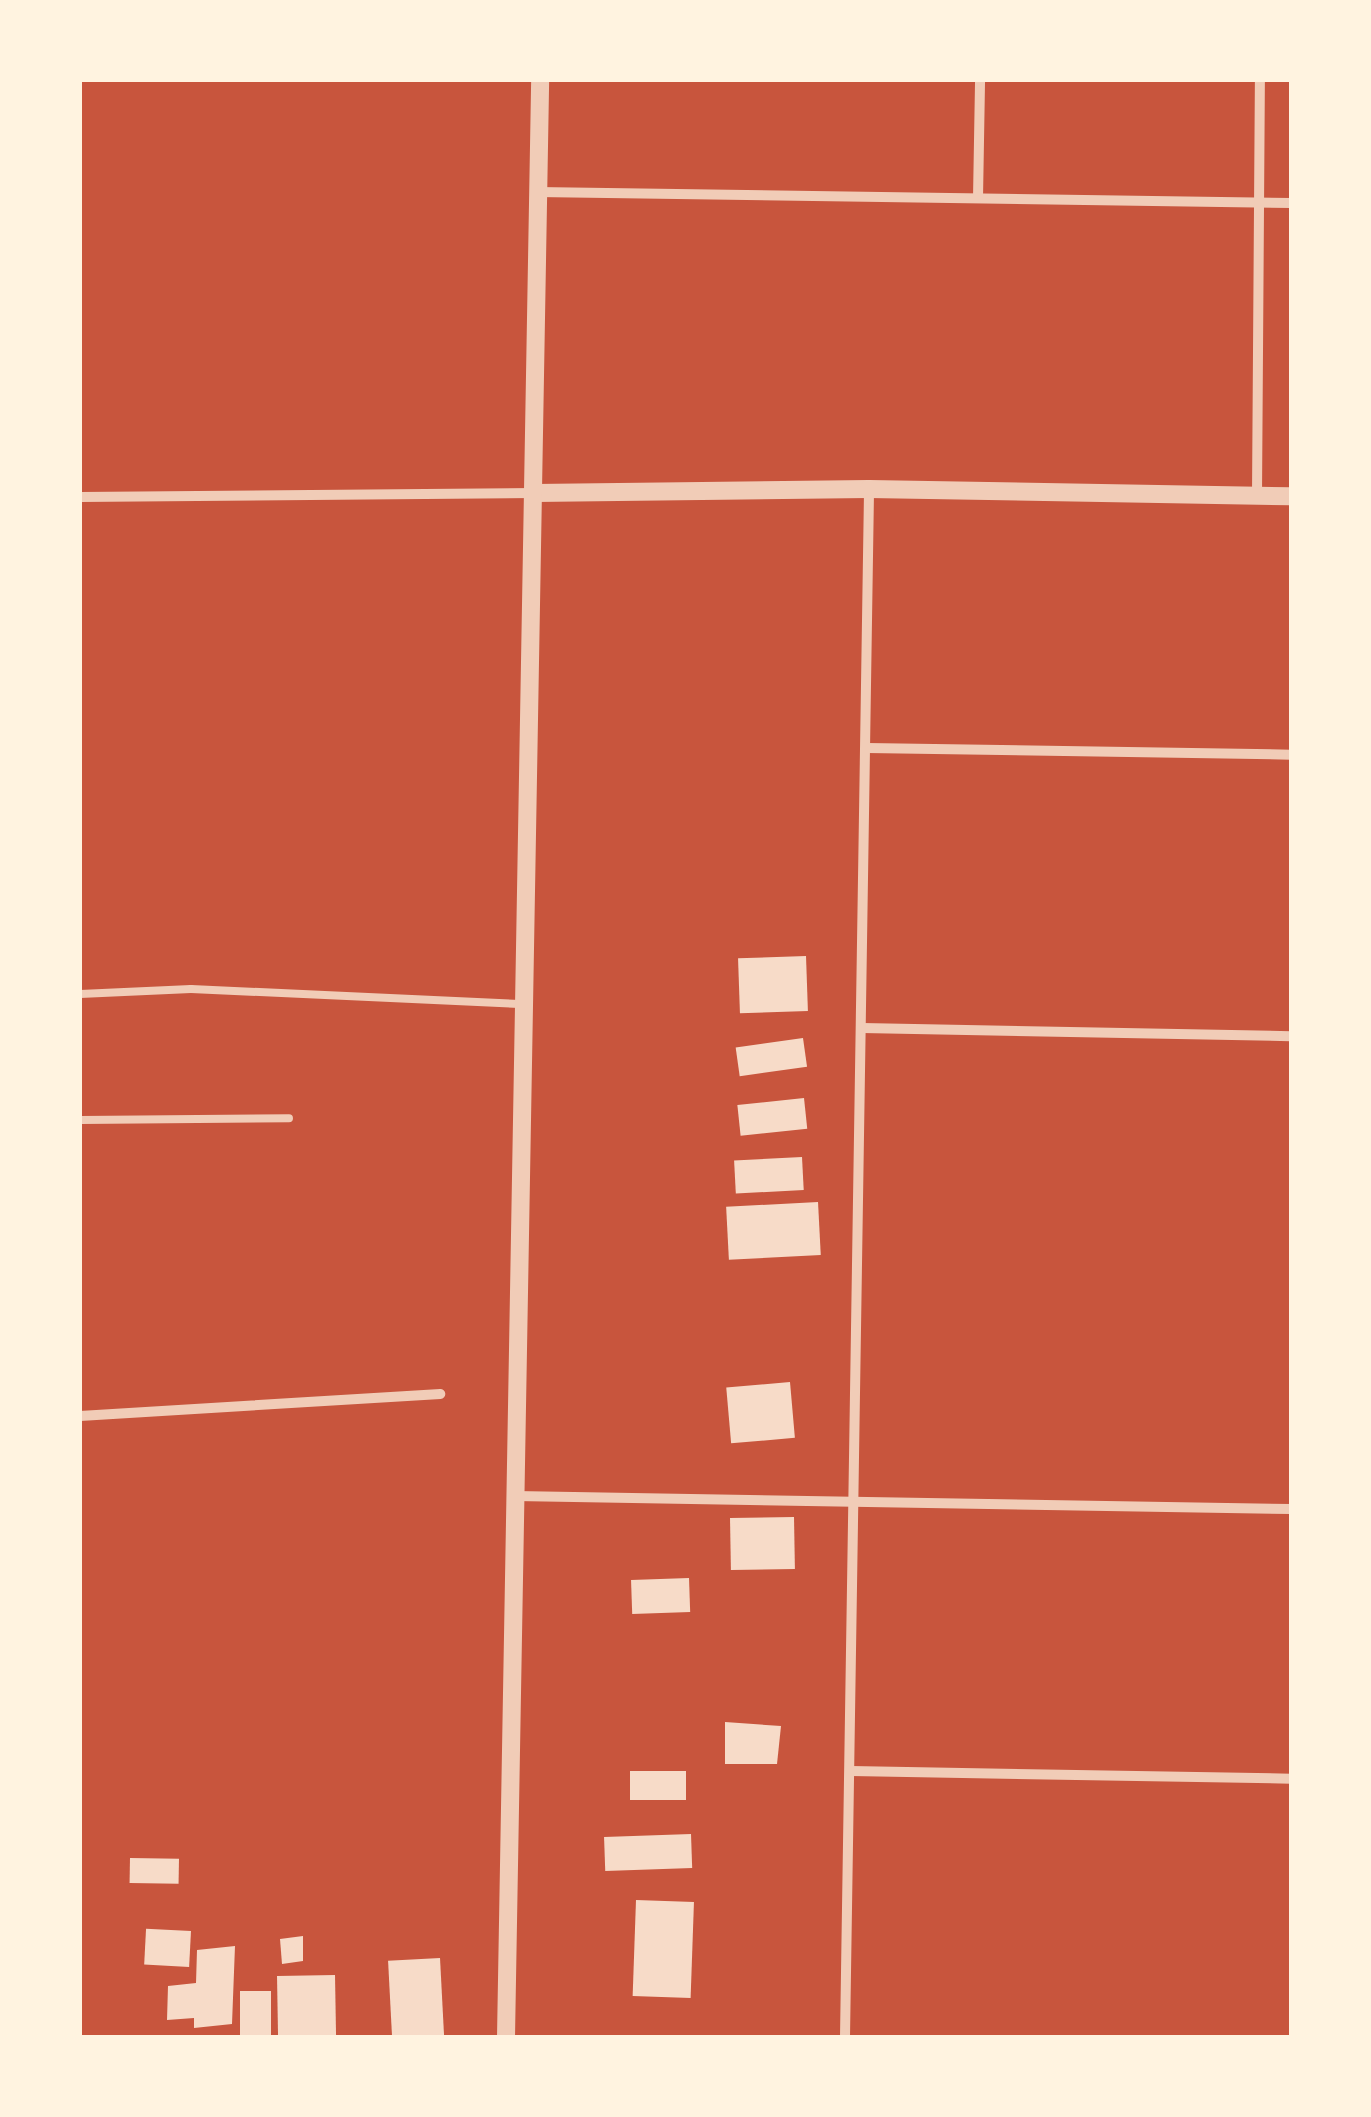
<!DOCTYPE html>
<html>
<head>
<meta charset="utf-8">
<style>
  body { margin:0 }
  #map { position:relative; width:1371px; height:2117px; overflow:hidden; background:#c8553d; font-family:Helvetica,sans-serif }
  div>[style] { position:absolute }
  .building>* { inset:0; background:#f7dbc8; transform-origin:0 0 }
  .service>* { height:8px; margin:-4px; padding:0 4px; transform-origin:4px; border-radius:4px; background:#f1ccb7 }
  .minor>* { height:10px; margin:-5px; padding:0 5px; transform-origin:5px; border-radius:5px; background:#f1ccb7 }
  .tertiary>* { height:18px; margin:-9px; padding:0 9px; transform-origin:9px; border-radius:9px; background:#f1ccb7 }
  span { translate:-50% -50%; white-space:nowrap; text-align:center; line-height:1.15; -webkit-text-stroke:8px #fff3e0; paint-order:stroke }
  .frame { position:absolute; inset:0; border:82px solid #fff3e0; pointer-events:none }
</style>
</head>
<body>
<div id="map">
  <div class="building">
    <div style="left:806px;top:956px;width:55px;height:68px;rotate:88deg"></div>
    <div style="left:803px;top:1038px;width:29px;height:68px;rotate:82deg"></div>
    <div style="left:804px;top:1098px;width:31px;height:67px;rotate:84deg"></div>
    <div style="left:802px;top:1157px;width:33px;height:68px;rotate:87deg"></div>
    <div style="left:818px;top:1202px;width:53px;height:92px;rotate:87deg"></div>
    <div style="left:790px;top:1382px;width:56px;height:64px;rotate:85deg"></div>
    <div style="left:794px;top:1517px;width:52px;height:64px;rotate:89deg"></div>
    <div style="left:689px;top:1578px;width:34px;height:58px;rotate:88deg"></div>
    <div style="clip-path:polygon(725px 1722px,781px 1726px,777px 1764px,725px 1764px)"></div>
    <div style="left:630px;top:1771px;width:56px;height:29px"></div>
    <div style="left:691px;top:1834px;width:34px;height:87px;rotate:88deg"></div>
    <div style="left:130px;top:1858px;width:49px;height:25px;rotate:1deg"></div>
    <div style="left:636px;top:1900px;width:58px;height:96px;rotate:2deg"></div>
    <div style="left:191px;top:1931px;width:36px;height:45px;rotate:93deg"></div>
    <div style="clip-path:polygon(303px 1936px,303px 1961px,282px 1964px,280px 1939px)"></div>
    <div style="clip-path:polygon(235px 1946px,232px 2024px,194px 2028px,194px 2018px,167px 2020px,168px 1986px,196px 1983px,197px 1950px)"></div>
    <div style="left:440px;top:1958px;width:79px;height:52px;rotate:87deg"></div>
    <div style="left:335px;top:1975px;width:62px;height:58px;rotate:89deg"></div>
    <div style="left:271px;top:1991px;width:46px;height:31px;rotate:90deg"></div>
  </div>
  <div class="service">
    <div style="left:80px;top:994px;width:111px;rotate:-2.6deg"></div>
    <div style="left:191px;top:989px;width:334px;rotate:2.6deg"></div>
    <div style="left:80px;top:1120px;width:209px;rotate:-0.5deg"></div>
  </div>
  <div class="minor">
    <div style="left:537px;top:192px;width:754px;rotate:0.84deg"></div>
    <div style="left:978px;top:198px;width:118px;rotate:-89deg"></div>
    <div style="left:1257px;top:495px;width:415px;rotate:-89.6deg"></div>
    <div style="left:80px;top:497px;width:454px;rotate:-0.5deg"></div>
    <div style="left:867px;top:748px;width:424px;rotate:0.9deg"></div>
    <div style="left:862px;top:1028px;width:429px;rotate:1.1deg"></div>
    <div style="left:80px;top:1416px;width:361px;rotate:-3.5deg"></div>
    <div style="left:515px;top:1496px;width:776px;rotate:0.96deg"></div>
    <div style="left:851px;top:1771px;width:440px;rotate:1deg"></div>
    <div style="left:845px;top:2037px;width:1548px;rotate:-89.11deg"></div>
  </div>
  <div class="tertiary">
    <div style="left:535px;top:493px;width:334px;rotate:-0.7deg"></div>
    <div style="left:869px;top:489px;width:422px;rotate:1deg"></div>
    <div style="left:506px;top:2037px;width:1957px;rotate:-89deg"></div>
  </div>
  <div class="frame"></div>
</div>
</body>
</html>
